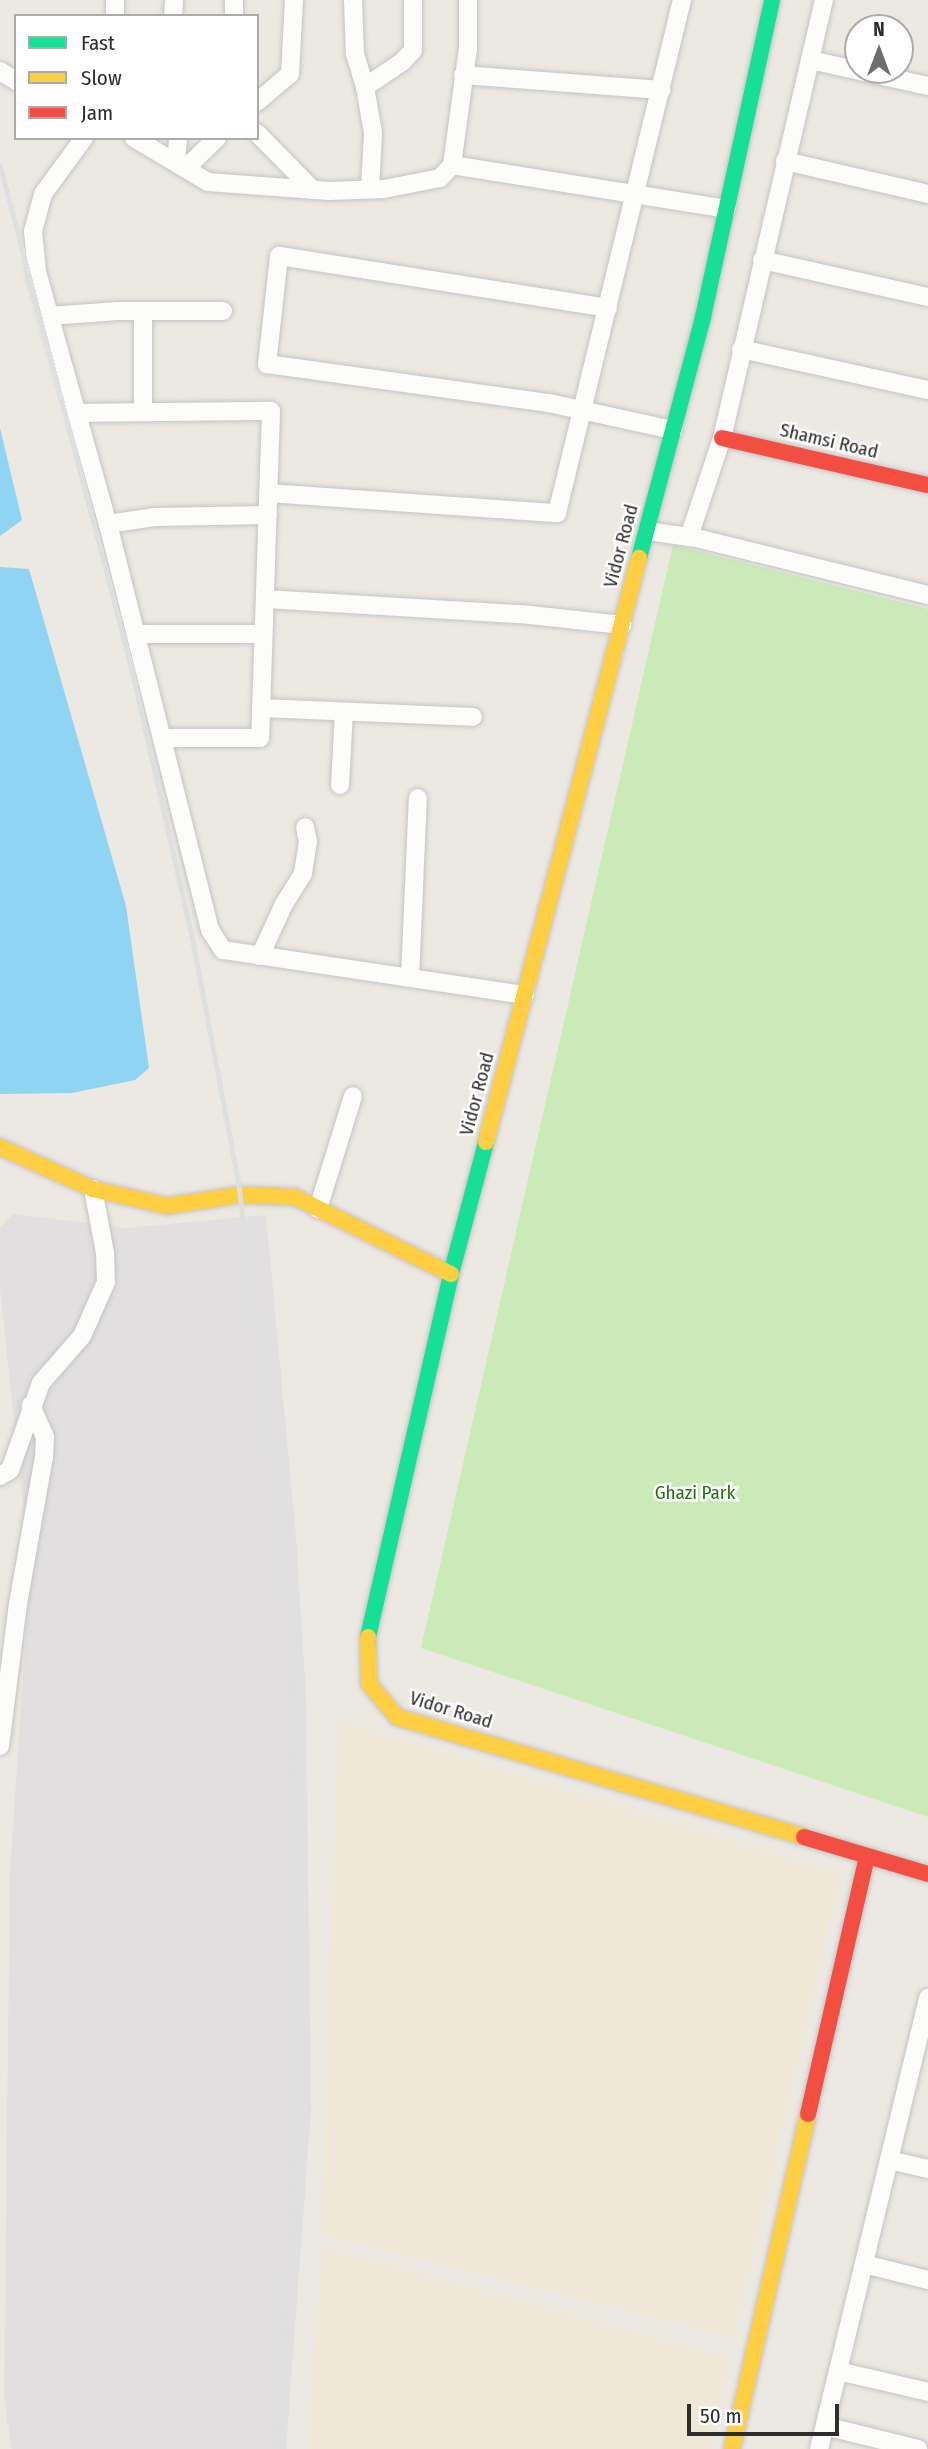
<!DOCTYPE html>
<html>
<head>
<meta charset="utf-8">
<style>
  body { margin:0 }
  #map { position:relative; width:928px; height:2449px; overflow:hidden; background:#ece8e2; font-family:"Fira Sans Condensed",sans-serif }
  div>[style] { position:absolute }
  .industrial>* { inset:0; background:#e2dfe1 }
  .education>* { inset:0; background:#efe8d6 }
  .green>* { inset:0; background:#caeab8 }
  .water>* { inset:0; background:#90d4f4 }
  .roads { filter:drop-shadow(0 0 2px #c5c4c4) drop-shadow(0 0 2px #c5c4c4) }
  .street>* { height:18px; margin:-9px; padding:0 9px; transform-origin:9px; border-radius:9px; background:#fcfcfb }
  .fast>* { height:16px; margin:-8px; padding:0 8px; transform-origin:8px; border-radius:8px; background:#16e098 }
  .slow>* { height:16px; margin:-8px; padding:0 8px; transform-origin:8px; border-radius:8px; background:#ffcf43 }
  .jam>* { height:16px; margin:-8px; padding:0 8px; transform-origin:8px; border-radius:8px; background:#f24e42 }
  .rail>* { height:5px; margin:-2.5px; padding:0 2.5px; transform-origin:2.5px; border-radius:2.5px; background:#dedfe0 }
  span { translate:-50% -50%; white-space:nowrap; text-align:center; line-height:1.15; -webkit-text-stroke:5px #fff; paint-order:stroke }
  .street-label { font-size:19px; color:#2d2d2d }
  .park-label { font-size:19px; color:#227314 }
  .legend { position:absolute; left:14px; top:14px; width:245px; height:126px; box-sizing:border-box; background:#fff; border:2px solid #ababab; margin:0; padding:9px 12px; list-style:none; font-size:21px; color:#2d2d2d }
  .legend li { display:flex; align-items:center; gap:14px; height:35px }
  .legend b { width:35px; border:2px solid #ababab }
  .north { position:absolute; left:844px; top:14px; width:70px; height:70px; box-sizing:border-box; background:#fff; border:2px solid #ababab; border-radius:50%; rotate:0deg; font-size:19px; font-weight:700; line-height:28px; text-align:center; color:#2d2d2d }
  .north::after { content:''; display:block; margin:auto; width:24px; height:32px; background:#706e6c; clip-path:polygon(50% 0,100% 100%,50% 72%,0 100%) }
  .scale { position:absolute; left:687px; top:2404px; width:152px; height:32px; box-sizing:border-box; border:4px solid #2d2d2d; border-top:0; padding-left:9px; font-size:21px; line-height:24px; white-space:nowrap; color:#2d2d2d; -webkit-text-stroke:5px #fff; paint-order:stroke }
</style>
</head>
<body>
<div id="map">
  <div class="industrial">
    <div style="clip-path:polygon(13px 1214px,127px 1228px,266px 1215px,296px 1537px,306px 1697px,311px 2109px,286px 2449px,12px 2449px,4px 2399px,10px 1871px,30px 1571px,0 1288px,0 1227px)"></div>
  </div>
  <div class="education">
    <div style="clip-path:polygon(339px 1720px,840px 1875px,733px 2337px,321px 2234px)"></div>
    <div style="clip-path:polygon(323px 2248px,729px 2358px,710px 2449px,307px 2449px)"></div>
  </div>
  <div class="green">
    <div style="clip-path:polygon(673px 545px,928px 609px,928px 1817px,421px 1648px)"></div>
  </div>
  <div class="water">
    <div style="clip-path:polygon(0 428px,22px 520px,0 536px)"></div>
    <div style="clip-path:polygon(0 567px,29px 569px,126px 906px,149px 1068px,135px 1080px,72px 1093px,0 1094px)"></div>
  </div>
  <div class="roads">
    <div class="street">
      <div style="left:353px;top:0;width:54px;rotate:87.9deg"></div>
      <div style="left:355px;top:54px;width:34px;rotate:73deg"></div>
      <div style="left:365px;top:87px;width:47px;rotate:80.1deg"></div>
      <div style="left:373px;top:133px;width:56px;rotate:93.1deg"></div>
      <div style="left:115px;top:16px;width:16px;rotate:-90deg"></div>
      <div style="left:173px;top:16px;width:16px;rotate:-86deg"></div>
      <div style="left:234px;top:16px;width:16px;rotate:-90deg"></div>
      <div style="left:810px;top:60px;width:121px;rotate:12.4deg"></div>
      <div style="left:0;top:71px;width:19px;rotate:32deg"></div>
      <div style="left:463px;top:75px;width:199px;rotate:4.3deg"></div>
      <div style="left:365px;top:87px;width:45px;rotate:-34deg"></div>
      <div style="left:402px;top:62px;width:16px;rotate:-47deg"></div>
      <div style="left:413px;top:50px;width:50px;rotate:-90deg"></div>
      <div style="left:257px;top:102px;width:43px;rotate:-40.3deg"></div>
      <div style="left:290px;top:74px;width:74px;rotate:-86.9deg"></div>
      <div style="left:257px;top:133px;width:80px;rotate:45.5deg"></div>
      <div style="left:84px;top:138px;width:69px;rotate:126.2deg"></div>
      <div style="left:43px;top:194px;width:38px;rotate:105deg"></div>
      <div style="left:33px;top:231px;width:41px;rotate:84.4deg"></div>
      <div style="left:37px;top:272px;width:262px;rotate:74.3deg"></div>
      <div style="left:108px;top:524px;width:419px;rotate:75.9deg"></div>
      <div style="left:210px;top:930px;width:24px;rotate:57deg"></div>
      <div style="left:223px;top:950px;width:305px;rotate:8.5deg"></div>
      <div style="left:134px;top:138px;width:86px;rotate:30.7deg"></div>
      <div style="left:208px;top:182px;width:121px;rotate:4.3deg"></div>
      <div style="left:329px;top:191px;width:55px;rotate:-2.1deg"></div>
      <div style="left:384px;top:189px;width:57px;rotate:-11.1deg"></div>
      <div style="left:440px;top:178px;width:18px;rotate:-47deg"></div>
      <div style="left:452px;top:165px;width:118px;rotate:-82.2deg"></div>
      <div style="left:468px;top:48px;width:48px;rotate:-90deg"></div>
      <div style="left:785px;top:161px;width:147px;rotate:13deg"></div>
      <div style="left:176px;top:162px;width:24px;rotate:-85deg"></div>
      <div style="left:452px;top:165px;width:278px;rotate:9.1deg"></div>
      <div style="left:186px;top:168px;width:43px;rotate:-44.1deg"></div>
      <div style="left:762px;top:260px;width:170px;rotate:12.6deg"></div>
      <div style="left:608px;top:308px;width:333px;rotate:-171deg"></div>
      <div style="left:279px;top:256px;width:109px;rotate:96.3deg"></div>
      <div style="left:267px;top:364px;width:285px;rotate:7.9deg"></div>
      <div style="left:549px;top:403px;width:127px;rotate:12.3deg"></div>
      <div style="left:143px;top:311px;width:101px;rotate:90deg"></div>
      <div style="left:50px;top:316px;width:68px;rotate:-4.2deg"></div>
      <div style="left:118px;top:311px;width:105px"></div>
      <div style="left:741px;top:349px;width:191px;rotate:12.4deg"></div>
      <div style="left:77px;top:413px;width:194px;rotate:-0.6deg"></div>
      <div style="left:271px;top:411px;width:327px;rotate:91.9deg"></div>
      <div style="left:260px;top:738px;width:97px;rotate:180deg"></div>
      <div style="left:268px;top:493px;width:290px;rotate:4deg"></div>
      <div style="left:557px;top:513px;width:528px;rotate:-76.31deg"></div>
      <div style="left:108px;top:524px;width:48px;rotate:-8.5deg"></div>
      <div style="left:155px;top:517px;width:113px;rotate:-1deg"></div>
      <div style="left:647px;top:531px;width:49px;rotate:8.1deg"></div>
      <div style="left:696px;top:538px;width:239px;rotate:13.8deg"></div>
      <div style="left:689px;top:537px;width:104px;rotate:-71.6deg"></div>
      <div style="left:722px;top:438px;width:450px;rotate:-76.9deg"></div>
      <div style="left:265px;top:599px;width:256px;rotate:3.4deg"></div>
      <div style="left:521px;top:614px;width:102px;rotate:6.2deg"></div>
      <div style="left:136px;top:634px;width:127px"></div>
      <div style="left:261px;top:708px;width:212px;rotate:2.4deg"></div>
      <div style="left:340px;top:785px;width:73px;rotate:-86.9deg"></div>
      <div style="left:260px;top:956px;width:57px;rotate:-65.2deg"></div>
      <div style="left:284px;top:904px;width:36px;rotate:-58deg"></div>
      <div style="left:303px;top:873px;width:31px;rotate:-81deg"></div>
      <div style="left:308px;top:842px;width:15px;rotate:-101deg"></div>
      <div style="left:410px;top:978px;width:180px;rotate:-87.5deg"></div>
      <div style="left:318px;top:1209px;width:118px;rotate:-72.8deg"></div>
      <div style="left:0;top:1476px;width:12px;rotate:-31deg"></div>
      <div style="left:10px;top:1470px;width:92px;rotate:-70.4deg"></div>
      <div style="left:41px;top:1383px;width:62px;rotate:-48.9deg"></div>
      <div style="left:82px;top:1336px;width:59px;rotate:-66deg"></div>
      <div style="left:106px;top:1282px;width:29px;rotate:-92deg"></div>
      <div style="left:105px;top:1253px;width:65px;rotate:-100.6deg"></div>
      <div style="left:0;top:1746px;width:143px;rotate:-82.8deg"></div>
      <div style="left:18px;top:1604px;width:149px;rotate:-80deg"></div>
      <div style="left:44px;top:1457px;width:20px;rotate:-87deg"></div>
      <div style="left:45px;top:1437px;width:35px;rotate:-114deg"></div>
      <div style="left:889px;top:2160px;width:40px;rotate:13deg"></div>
      <div style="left:864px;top:2264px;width:66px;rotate:14deg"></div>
      <div style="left:838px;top:2371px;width:92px;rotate:13.1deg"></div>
      <div style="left:825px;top:2426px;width:96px;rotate:13.9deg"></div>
      <div style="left:819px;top:2449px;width:464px;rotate:-76.4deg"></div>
    </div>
    <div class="fast">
      <div style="left:639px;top:558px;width:249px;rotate:-75.1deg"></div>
      <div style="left:703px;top:317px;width:324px;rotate:-77.7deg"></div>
      <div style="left:368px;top:1637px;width:372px;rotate:-77.1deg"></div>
      <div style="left:451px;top:1274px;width:137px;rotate:-75.1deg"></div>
    </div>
    <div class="slow">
      <div style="left:486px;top:1142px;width:604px;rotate:-75.32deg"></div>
      <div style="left:0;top:1147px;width:102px;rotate:24.3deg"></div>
      <div style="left:93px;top:1189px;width:76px;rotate:12.9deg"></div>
      <div style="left:167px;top:1206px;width:74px;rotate:-8.6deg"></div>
      <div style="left:240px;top:1195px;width:55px;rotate:2.1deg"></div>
      <div style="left:295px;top:1197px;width:174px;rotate:26.3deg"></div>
      <div style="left:368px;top:1637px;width:47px;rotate:88.8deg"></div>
      <div style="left:369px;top:1684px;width:43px;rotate:49.7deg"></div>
      <div style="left:397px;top:1717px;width:424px;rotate:16.4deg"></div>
      <div style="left:732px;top:2449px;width:344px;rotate:-77.2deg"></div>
    </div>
    <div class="jam">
      <div style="left:722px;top:438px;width:211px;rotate:12.9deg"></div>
      <div style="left:804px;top:1837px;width:129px;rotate:16.6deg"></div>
      <div style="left:808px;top:2114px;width:264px;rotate:-77.1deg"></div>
    </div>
  </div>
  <div class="rail">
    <div style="left:0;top:166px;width:514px;rotate:75.34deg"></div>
    <div style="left:130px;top:663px;width:277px;rotate:77.3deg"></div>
    <div style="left:191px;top:933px;width:253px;rotate:79.3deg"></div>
    <div style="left:238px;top:1182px;width:410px;rotate:83deg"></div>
    <div style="left:288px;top:1589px;width:371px;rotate:88.6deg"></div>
    <div style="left:297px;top:1960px;width:280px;rotate:91.4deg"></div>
    <div style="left:290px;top:2240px;width:210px;rotate:94.1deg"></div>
  </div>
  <div class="street-label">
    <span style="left:829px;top:441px;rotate:13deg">Shamsi Road</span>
    <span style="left:621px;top:546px;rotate:-75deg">Vidor Road</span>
    <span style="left:477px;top:1094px;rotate:-75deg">Vidor Road</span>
    <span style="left:451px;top:1710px;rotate:17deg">Vidor Road</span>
  </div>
  <div class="park-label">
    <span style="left:695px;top:1493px">Ghazi Park</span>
  </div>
  <ul class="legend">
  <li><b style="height:9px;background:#16e098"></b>Fast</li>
  <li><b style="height:9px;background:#ffcf43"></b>Slow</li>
  <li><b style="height:9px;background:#f24e42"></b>Jam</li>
  </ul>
  <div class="north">N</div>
  <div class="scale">50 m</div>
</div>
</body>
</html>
